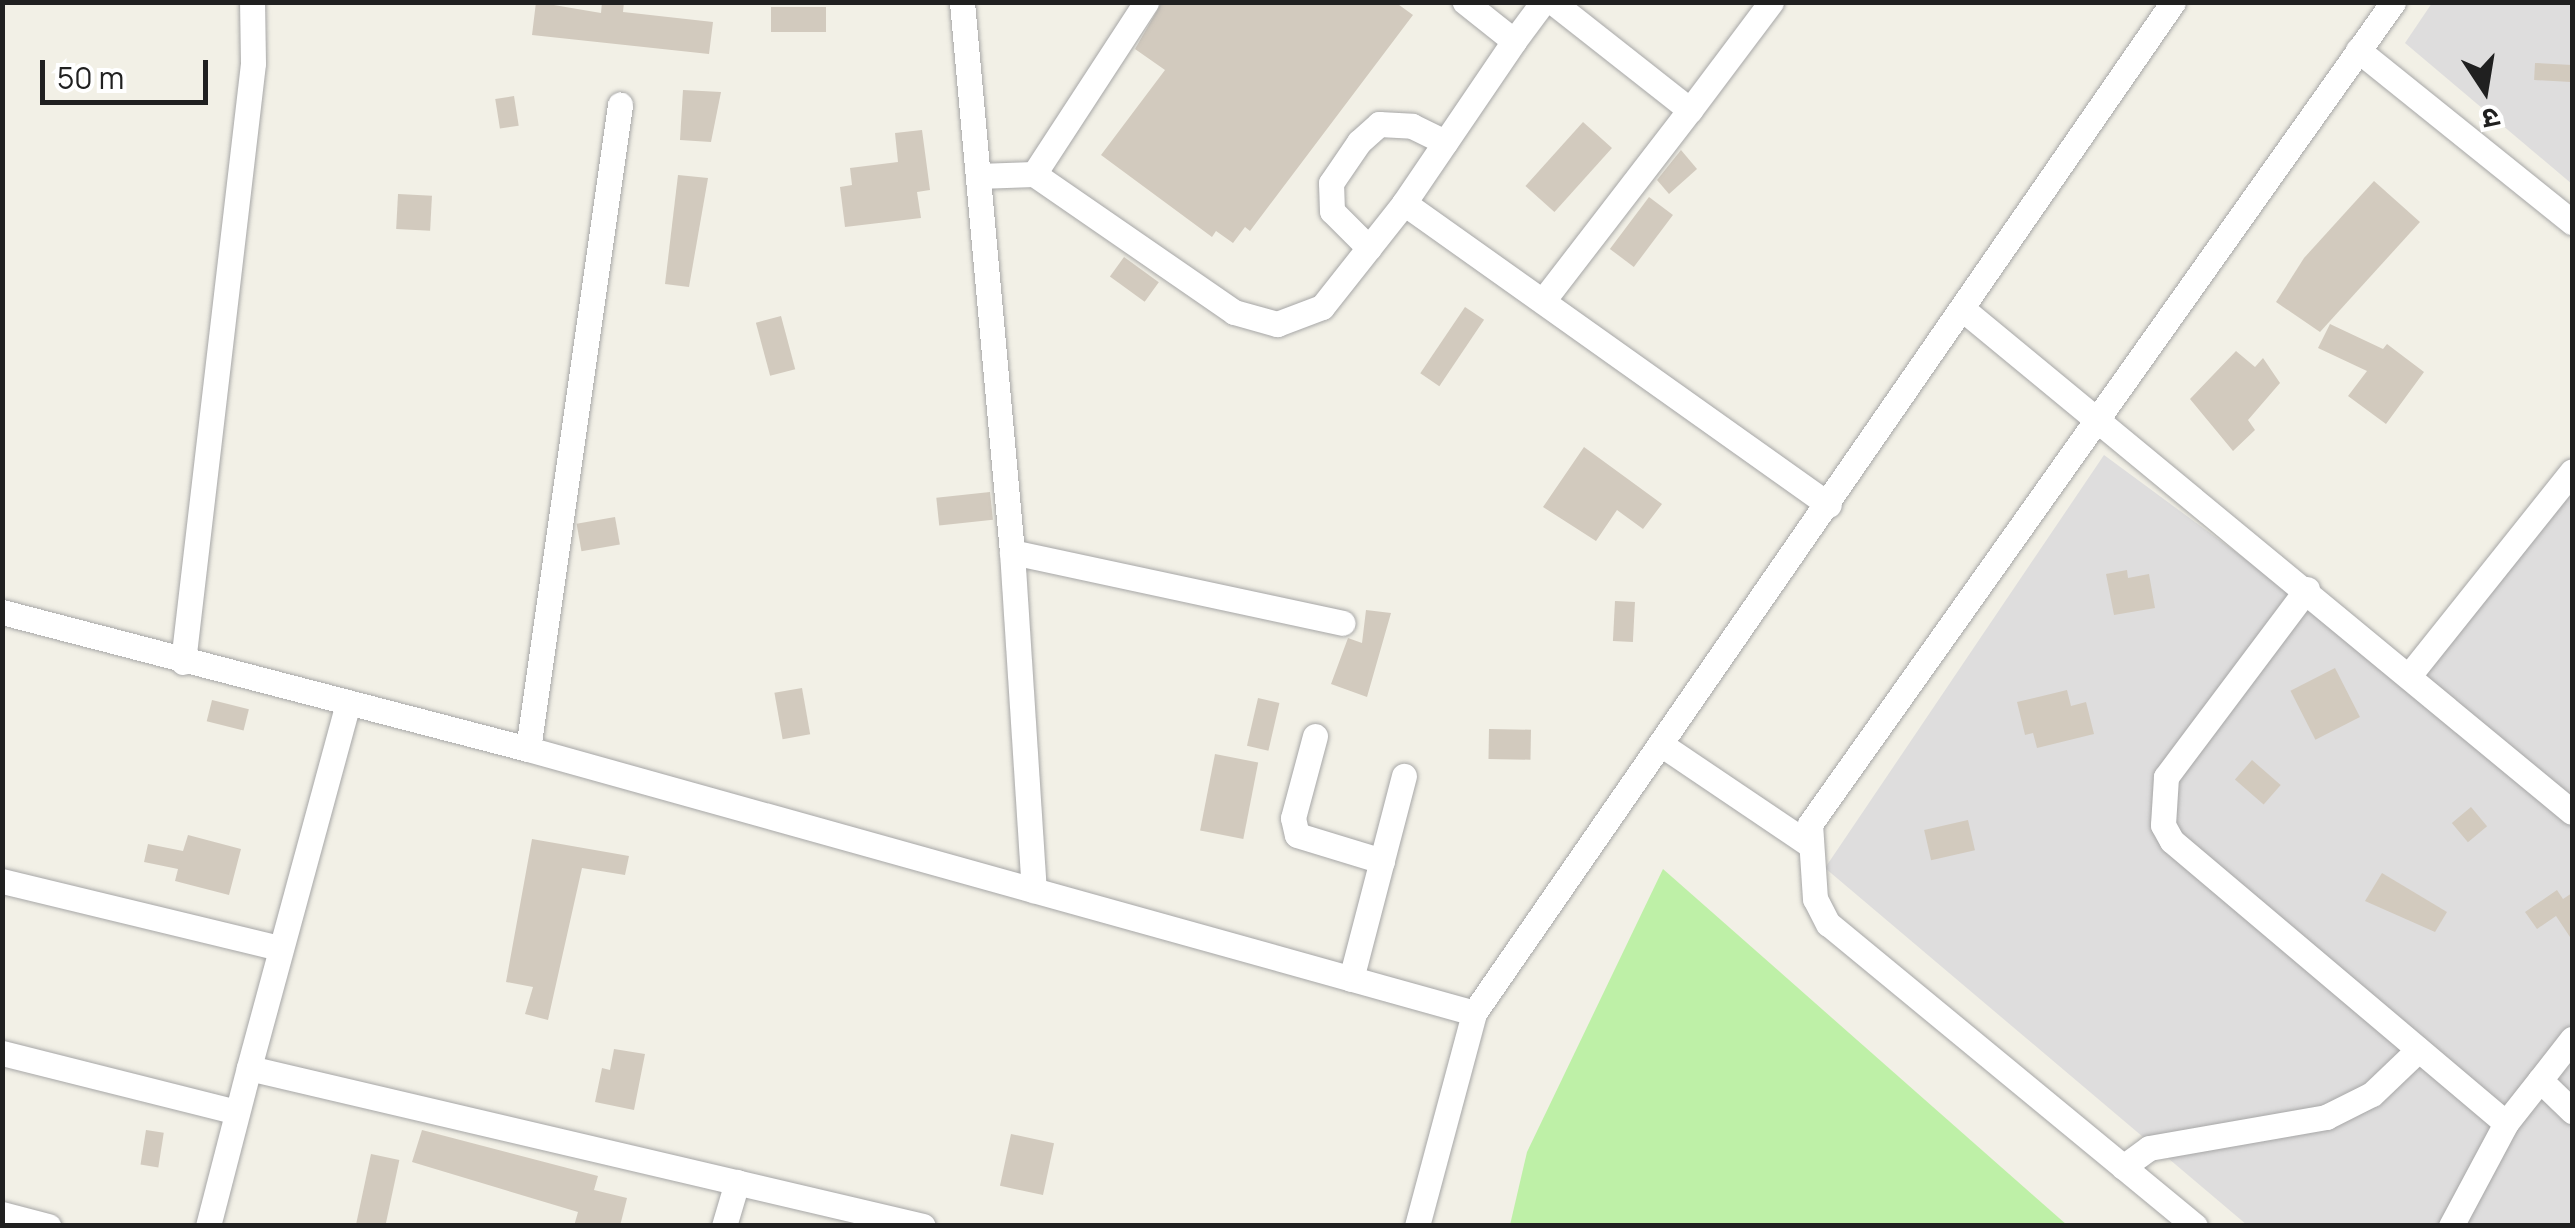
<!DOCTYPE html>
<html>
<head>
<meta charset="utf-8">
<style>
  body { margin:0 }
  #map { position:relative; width:2575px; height:1228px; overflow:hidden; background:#f2f0e6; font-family:Manrope,"Noto Sans Devanagari",sans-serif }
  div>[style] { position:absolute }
  .residential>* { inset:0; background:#dedddd }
  .grass>* { inset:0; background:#bef0a7 }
  .building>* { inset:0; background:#d2cabe; transform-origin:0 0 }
  .roads { filter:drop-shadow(0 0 2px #a7a7a7) drop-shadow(0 0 2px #a7a7a7) }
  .minor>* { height:25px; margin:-12.5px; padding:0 12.5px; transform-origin:12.5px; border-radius:12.5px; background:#fff }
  span { translate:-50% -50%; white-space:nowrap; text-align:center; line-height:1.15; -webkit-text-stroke:8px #fff; paint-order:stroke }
  .frame { position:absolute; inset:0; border:5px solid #202020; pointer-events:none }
  .north { position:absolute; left:2435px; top:40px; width:100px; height:100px; -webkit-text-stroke:8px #fff; paint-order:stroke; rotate:168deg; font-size:28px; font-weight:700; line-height:40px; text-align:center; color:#202020 }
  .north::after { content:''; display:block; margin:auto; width:35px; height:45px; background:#202020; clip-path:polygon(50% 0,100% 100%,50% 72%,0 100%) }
  .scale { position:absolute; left:40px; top:60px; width:168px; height:45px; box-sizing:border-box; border:5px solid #202020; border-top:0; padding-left:12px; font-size:30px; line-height:35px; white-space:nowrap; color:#202020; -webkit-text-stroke:8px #fff; paint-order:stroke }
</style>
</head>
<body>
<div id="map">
  <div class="residential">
    <div style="clip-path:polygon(2432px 3px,2572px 3px,2572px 184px,2405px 43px)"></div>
    <div style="clip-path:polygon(2104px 455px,2415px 684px,2572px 488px,2572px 1225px,2247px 1225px,1825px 868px)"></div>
  </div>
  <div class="grass">
    <div style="clip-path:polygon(1663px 869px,2067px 1225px,1510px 1225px,1527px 1152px)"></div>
  </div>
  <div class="building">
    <div style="clip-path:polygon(536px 2px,601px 13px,602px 2px,624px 2px,623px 12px,713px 22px,709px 54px,532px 35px)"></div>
    <div style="clip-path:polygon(1162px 2px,1395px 2px,1413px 15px,1250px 231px,1245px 227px,1233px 243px,1216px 231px,1212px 237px,1101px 155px,1165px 70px,1135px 49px)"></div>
    <div style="left:826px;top:7px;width:25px;height:55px;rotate:90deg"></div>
    <div style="left:2535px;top:63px;width:37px;height:17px;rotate:3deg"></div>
    <div style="clip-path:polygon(683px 90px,721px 92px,711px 142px,680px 140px)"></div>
    <div style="left:514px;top:96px;width:30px;height:19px;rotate:81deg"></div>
    <div style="left:1583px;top:122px;width:39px;height:86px;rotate:42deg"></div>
    <div style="clip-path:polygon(922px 130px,930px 190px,917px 192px,921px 218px,845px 227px,840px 187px,852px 185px,850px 168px,898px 162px,895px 133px)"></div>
    <div style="clip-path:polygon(1681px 150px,1697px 169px,1669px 194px,1657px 180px)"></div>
    <div style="clip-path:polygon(678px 175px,708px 178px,689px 287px,665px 284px)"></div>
    <div style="clip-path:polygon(2374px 181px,2420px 222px,2320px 332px,2276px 302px,2304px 258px)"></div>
    <div style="left:398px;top:194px;width:34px;height:35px;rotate:3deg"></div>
    <div style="left:1649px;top:197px;width:30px;height:65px;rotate:37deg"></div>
    <div style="left:1124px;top:257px;width:43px;height:24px;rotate:36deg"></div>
    <div style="left:1465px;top:307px;width:23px;height:80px;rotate:34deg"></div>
    <div style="left:781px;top:316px;width:55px;height:26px;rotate:75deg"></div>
    <div style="clip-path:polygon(2330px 324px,2383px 349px,2387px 344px,2424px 372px,2386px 424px,2348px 396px,2367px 371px,2318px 348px)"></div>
    <div style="clip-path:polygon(2236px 351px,2255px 367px,2263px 358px,2280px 383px,2248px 420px,2255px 430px,2233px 451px,2190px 399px)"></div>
    <div style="clip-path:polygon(1584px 447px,1662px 504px,1643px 529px,1617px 510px,1596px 541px,1543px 507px)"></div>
    <div style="left:990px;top:492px;width:28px;height:54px;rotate:84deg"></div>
    <div style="left:615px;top:517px;width:28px;height:39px;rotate:80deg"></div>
    <div style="clip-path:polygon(2127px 570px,2128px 578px,2149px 574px,2155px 608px,2114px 615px,2106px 574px)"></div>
    <div style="left:1615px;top:601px;width:20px;height:40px;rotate:3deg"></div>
    <div style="clip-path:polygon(1366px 610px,1391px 613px,1367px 697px,1331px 684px,1348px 638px,1362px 643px)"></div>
    <div style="left:2335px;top:668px;width:55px;height:50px;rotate:63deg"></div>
    <div style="left:802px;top:688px;width:47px;height:28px;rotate:80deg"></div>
    <div style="clip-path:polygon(2067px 690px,2071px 706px,2086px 702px,2094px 734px,2037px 748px,2033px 733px,2025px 735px,2017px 702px)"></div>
    <div style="left:1258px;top:698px;width:22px;height:49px;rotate:13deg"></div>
    <div style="left:212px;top:700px;width:38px;height:22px;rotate:14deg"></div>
    <div style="left:1489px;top:729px;width:42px;height:30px;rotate:1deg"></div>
    <div style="left:1215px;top:754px;width:44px;height:78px;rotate:11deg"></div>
    <div style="left:2252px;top:760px;width:38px;height:26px;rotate:41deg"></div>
    <div style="left:2471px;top:807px;width:25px;height:25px;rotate:50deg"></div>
    <div style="left:1968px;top:820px;width:31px;height:45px;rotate:77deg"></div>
    <div style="clip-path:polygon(188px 835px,241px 849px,229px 895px,175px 881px,178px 869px,144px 862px,148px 844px,183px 851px)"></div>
    <div style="clip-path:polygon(532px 839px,629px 856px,625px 875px,582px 868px,548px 1020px,525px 1014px,533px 987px,506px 982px)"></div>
    <div style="clip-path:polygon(2382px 873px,2447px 912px,2435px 932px,2365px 901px)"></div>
    <div style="clip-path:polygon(2557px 890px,2563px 899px,2572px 893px,2572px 940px,2556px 916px,2537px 929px,2525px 912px)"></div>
    <div style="clip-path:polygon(614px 1049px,645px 1054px,634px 1110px,595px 1102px,602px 1068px,610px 1070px)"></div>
    <div style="left:146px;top:1130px;width:18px;height:35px;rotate:9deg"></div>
    <div style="clip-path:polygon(422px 1130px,598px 1176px,594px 1190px,627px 1198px,620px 1226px,574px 1226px,578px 1212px,412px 1162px)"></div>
    <div style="left:1011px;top:1134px;width:44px;height:53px;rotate:12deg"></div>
    <div style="left:371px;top:1154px;width:29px;height:74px;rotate:12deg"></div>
  </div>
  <div class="roads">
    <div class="minor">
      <div style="left:962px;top:2px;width:552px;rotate:84.81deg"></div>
      <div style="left:1012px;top:552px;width:339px;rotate:86.3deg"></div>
      <div style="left:1514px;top:41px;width:49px;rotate:-53.4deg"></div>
      <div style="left:2358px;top:50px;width:275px;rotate:38.8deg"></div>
      <div style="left:1690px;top:110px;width:135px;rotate:-53.1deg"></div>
      <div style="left:1034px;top:174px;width:205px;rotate:-56.9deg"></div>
      <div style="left:978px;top:176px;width:56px;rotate:-2deg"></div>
      <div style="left:1034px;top:174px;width:243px;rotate:34.6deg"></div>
      <div style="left:1234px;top:312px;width:45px;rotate:15.6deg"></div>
      <div style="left:1277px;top:324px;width:48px;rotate:-20.7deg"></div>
      <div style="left:1322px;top:307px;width:132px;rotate:-51.7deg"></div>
      <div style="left:1404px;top:203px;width:196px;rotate:-55.8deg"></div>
      <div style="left:1514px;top:41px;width:63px;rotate:-141.5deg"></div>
      <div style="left:1404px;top:203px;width:521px;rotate:35.4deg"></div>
      <div style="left:1369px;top:248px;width:52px;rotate:-135deg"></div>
      <div style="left:1332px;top:211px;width:28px;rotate:-92deg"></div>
      <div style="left:1331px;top:183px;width:50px;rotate:-55.7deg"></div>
      <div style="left:1359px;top:142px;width:27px;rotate:-42deg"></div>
      <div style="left:1379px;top:124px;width:33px;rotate:3deg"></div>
      <div style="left:1412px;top:126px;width:37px;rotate:26deg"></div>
      <div style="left:1545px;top:298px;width:237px;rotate:-52.4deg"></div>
      <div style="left:1690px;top:110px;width:174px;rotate:-141.8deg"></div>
      <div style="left:1965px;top:311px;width:787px;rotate:39.54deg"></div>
      <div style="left:1012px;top:552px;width:338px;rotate:12.1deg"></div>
      <div style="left:2307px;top:589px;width:235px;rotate:126.9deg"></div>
      <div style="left:2166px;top:777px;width:48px;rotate:93.6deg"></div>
      <div style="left:2163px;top:825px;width:18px;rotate:61deg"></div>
      <div style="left:2172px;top:841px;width:437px;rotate:40.2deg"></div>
      <div style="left:2px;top:612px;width:544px;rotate:14.6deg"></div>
      <div style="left:528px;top:749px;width:982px;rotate:15.59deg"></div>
      <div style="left:183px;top:662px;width:603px;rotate:-83.33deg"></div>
      <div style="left:253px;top:63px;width:61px;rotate:-90.9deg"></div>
      <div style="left:2411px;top:673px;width:258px;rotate:-51.4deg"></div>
      <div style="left:348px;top:703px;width:378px;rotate:105.2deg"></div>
      <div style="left:249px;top:1068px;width:692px;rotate:13.19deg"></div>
      <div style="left:1315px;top:736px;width:85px;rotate:105deg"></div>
      <div style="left:1293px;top:818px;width:17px;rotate:77deg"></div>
      <div style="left:1297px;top:835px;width:89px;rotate:17deg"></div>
      <div style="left:1662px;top:745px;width:179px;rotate:34deg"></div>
      <div style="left:528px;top:749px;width:651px;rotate:-81.87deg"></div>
      <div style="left:2px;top:881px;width:284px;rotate:13.6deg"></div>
      <div style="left:1351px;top:979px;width:210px;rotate:-75.4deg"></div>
      <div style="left:2572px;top:1039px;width:52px;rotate:128deg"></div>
      <div style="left:2540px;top:1080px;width:45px;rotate:44.1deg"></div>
      <div style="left:2px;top:1053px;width:242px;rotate:14.1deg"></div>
      <div style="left:2123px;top:1167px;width:32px;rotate:-36deg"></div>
      <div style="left:2149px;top:1148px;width:180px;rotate:-9.9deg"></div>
      <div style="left:2326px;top:1117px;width:51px;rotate:-26.6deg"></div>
      <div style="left:2372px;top:1094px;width:64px;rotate:-43.7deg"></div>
      <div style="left:2px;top:1214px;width:48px;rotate:14.6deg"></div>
      <div style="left:208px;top:1226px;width:163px;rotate:-75.5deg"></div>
      <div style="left:724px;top:1226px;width:46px;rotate:-73.5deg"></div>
      <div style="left:1417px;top:1226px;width:220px;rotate:-75deg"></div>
      <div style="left:1474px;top:1013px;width:1229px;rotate:-55.34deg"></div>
      <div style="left:2195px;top:1226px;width:475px;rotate:-140.5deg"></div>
      <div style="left:1828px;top:924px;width:28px;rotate:-117deg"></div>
      <div style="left:1815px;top:899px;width:75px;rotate:-93.8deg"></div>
      <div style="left:1810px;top:824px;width:1008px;rotate:-54.65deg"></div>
      <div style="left:2451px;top:1226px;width:117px;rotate:-61.9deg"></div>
      <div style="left:2506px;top:1123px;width:55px;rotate:-51.7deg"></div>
    </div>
  </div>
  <div class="frame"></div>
  <div class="north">उ</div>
  <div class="scale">50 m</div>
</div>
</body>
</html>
